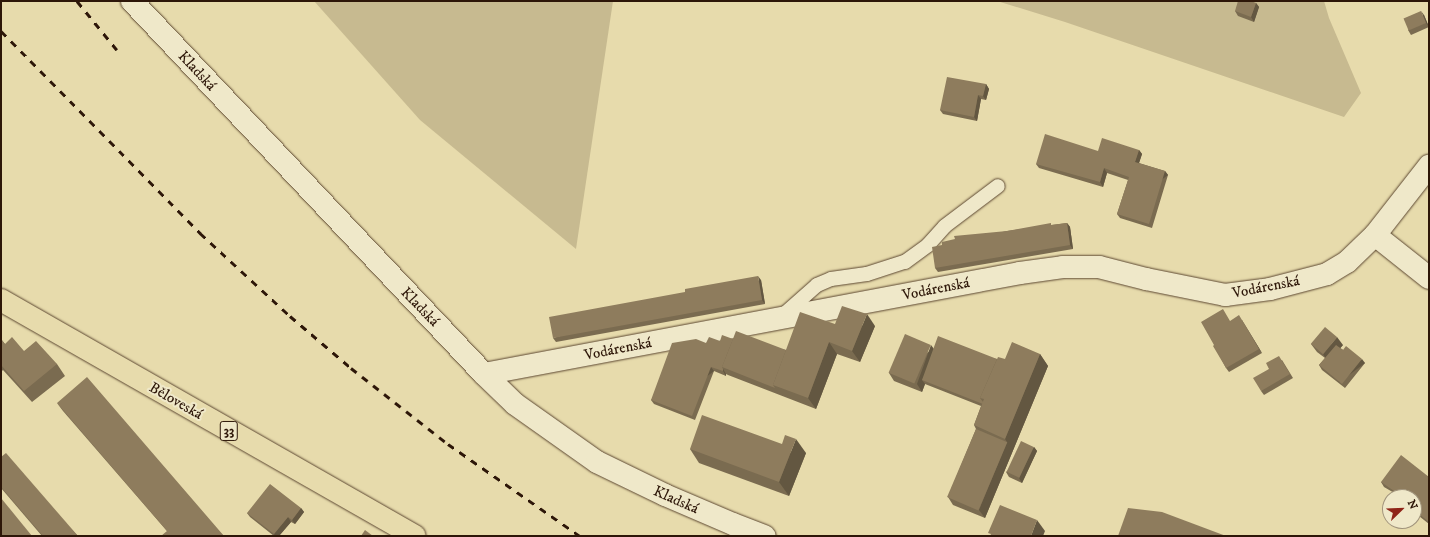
<!DOCTYPE html>
<html>
<head>
<meta charset="utf-8">
<style>
  body { margin:0 }
  #map { position:relative; width:1430px; height:537px; overflow:hidden; background:#e7dbac; font-family:"IM FELL DW Pica",serif }
  div>[style] { position:absolute }
  .green>* { inset:0; background:#c7ba90 }
  .roads { filter:drop-shadow(0 0 1px #5c4731) drop-shadow(0 0 1px #5c4731) }
  .service>* { height:14px; margin:-7px; padding:0 7px; transform-origin:7px; border-radius:7px; background:#efe8c9 }
  .minor>* { height:22px; margin:-11px; padding:0 11px; transform-origin:11px; border-radius:11px; background:#efe8c9 }
  .secondary>* { height:22px; margin:-11px; padding:0 11px; transform-origin:11px; border-radius:11px; background:#efe8c9 }
  .primary>* { height:22px; margin:-11px; padding:0 11px; transform-origin:11px; border-radius:11px; background:#e7dbac }
  .rail>* { height:3px; margin-top:-1.5px; transform-origin:0; background:repeating-linear-gradient(90deg,#2d1608 0 7px,transparent 0 14px) }
  .wall>* { inset:0; background:#7a6b50 }
  .shaded-wall>* { inset:0; background:#635741; transform-origin:0 0 }
  .building>* { inset:0; background:#8e7c5d; transform-origin:0 0 }
  span { translate:-50% -50%; white-space:nowrap; text-align:center; line-height:1.15; -webkit-text-stroke:4px #efe8c9; paint-order:stroke }
  .shield-label span { padding:1px 3px; background:#efe8c9; border:1px solid; border-radius:3px; -webkit-text-stroke-width:0 }
  .shield-label { font-size:14px; color:#2d1608; font-weight:700 }
  .street-label { font-size:15px; color:#2d1608 }
  .frame { position:absolute; inset:0; border:2px solid #2d1608; pointer-events:none }
  .north { position:absolute; left:1382px; top:489px; width:40px; height:40px; box-sizing:border-box; background:#efe8c9; border:1px solid #a1947c; border-radius:50%; rotate:67deg; font-size:11px; font-weight:700; line-height:16px; text-align:center; color:#2d1608 }
  .north::after { content:''; display:block; margin:auto; width:14px; height:18px; background:#8f2418; clip-path:polygon(50% 0,100% 100%,50% 72%,0 100%) }
</style>
</head>
<body>
<div id="map">
  <div class="green">
    <div style="clip-path:polygon(314px 1px,613px 1px,576px 249px,420px 120px)"></div>
    <div style="clip-path:polygon(997px 1px,1324px 1px,1329px 18px,1361px 93px,1344px 117px,1065px 22px)"></div>
  </div>
  <div class="roads">
    <div class="service">
      <div style="left:781px;top:317px;width:48px;rotate:-41.6deg"></div>
      <div style="left:817px;top:285px;width:15px;rotate:-23deg"></div>
      <div style="left:831px;top:279px;width:36px;rotate:-8deg"></div>
      <div style="left:867px;top:274px;width:40px;rotate:-18deg"></div>
      <div style="left:905px;top:262px;width:29px;rotate:-36deg"></div>
      <div style="left:928px;top:245px;width:25px;rotate:-48deg"></div>
      <div style="left:945px;top:226px;width:66px;rotate:-37deg"></div>
    </div>
    <div class="minor">
      <div style="left:1375px;top:235px;width:69px;rotate:38.5deg"></div>
      <div style="left:484px;top:374px;width:545px;rotate:-10.67deg"></div>
      <div style="left:1020px;top:273px;width:43px;rotate:-7.9deg"></div>
      <div style="left:1063px;top:267px;width:36px"></div>
      <div style="left:1099px;top:267px;width:49px;rotate:14.3deg"></div>
      <div style="left:1146px;top:279px;width:81px;rotate:11.4deg"></div>
      <div style="left:1225px;top:295px;width:45px;rotate:-7.6deg"></div>
      <div style="left:1270px;top:289px;width:59px;rotate:-14.7deg"></div>
      <div style="left:1327px;top:274px;width:23px;rotate:-31deg"></div>
      <div style="left:1347px;top:262px;width:39px;rotate:-44deg"></div>
      <div style="left:1375px;top:235px;width:88px;rotate:-52deg"></div>
    </div>
    <div class="secondary">
      <div style="left:132px;top:1px;width:513px;rotate:46.66deg"></div>
      <div style="left:484px;top:374px;width:43px;rotate:44.1deg"></div>
      <div style="left:515px;top:404px;width:100px;rotate:35.3deg"></div>
      <div style="left:597px;top:462px;width:76px;rotate:25.9deg"></div>
      <div style="left:665px;top:495px;width:74px;rotate:23.1deg"></div>
      <div style="left:733px;top:524px;width:34px;rotate:21deg"></div>
    </div>
    <div class="primary">
      <div style="left:1px;top:300px;width:476px;rotate:29.7deg"></div>
    </div>
  </div>
  <div class="rail">
    <div style="left:77px;top:1px;width:63px;rotate:50.8deg"></div>
    <div style="left:1px;top:31px;width:284px;rotate:45.4deg"></div>
    <div style="left:200px;top:233px;width:122px;rotate:42.7deg"></div>
    <div style="left:290px;top:316px;width:80px;rotate:40.4deg"></div>
    <div style="left:351px;top:368px;width:123px;rotate:38.1deg"></div>
    <div style="left:448px;top:444px;width:161px;rotate:34.9deg"></div>
  </div>
  <div class="wall">
    <div style="clip-path:polygon(1256px 3px,1259px 7px,1254px 22px,1238px 16px,1235px 11px)"></div>
    <div style="clip-path:polygon(1424px 15px,1429px 27px,1411px 35px,1408px 30px)"></div>
    <div style="clip-path:polygon(986px 84px,989px 89px,986px 100px,981px 99px,977px 121px,943px 114px,940px 110px)"></div>
    <div style="clip-path:polygon(1139px 150px,1142px 154px,1139px 163px,1165px 171px,1168px 175px,1152px 228px,1120px 218px,1117px 214px,1128px 180px,1107px 173px,1103px 187px,1039px 168px,1036px 164px,1098px 151px)"></div>
    <div style="clip-path:polygon(1067px 223px,1070px 227px,1073px 249px,938px 272px,935px 268px,942px 245px,1007px 231px)"></div>
    <div style="clip-path:polygon(761px 280px,765px 304px,556px 342px,553px 338px)"></div>
    <div style="clip-path:polygon(1242px 320px,1262px 353px,1229px 372px,1226px 368px,1214px 345px,1231px 321px)"></div>
    <div style="clip-path:polygon(835px 324px,875px 326px,860px 362px,837px 354px,816px 409px,728px 375px,726px 374px,726px 376px,714px 371px,695px 420px,654px 404px,651px 400px,706px 343px,733px 339px,786px 350px)"></div>
    <div style="clip-path:polygon(1px 339px,5px 344px,57px 364px,65px 376px,32px 402px,3px 370px,1px 372px)"></div>
    <div style="clip-path:polygon(1311px 344px,1343px 345px,1340px 348px,1365px 363px,1345px 388px,1322px 370px,1319px 365px,1325px 358px,1317px 352px)"></div>
    <div style="clip-path:polygon(934px 349px,997px 359px,1005px 359px,1040px 354px,1048px 366px,985px 518px,953px 505px,948px 497px,976px 429px,974px 425px,981px 406px,925px 384px,922px 392px,894px 381px,889px 373px)"></div>
    <div style="clip-path:polygon(1282px 360px,1293px 378px,1264px 395px,1261px 391px,1269px 369px)"></div>
    <div style="clip-path:polygon(57px 403px,224px 536px,167px 531px,63px 411px)"></div>
    <div style="clip-path:polygon(1034px 447px,1037px 451px,1022px 483px,1009px 477px,1006px 472px)"></div>
    <div style="clip-path:polygon(690px 449px,806px 453px,789px 496px,699px 463px)"></div>
    <div style="clip-path:polygon(1px 457px,78px 536px,42px 536px,1px 488px)"></div>
    <div style="clip-path:polygon(1429px 477px,1429px 524px,1414px 512px,1414px 497px,1395px 497px,1394px 496px,1396px 494px,1384px 487px,1381px 482px)"></div>
    <div style="clip-path:polygon(301px 508px,304px 512px,295px 524px,291px 522px,279px 536px,274px 536px,250px 517px,247px 513px)"></div>
  </div>
  <div class="shaded-wall">
    <div style="clip-path:polygon(1256px 3px,1259px 7px,1254px 22px,1251px 17px)"></div>
    <div style="clip-path:polygon(1421px 11px,1424px 15px,1429px 27px,1426px 23px)"></div>
    <div style="clip-path:polygon(986px 84px,989px 89px,986px 100px,983px 96px)"></div>
    <div style="clip-path:polygon(978px 95px,981px 99px,977px 121px,974px 117px)"></div>
    <div style="clip-path:polygon(1139px 150px,1142px 154px,1138px 166px,1135px 162px)"></div>
    <div style="clip-path:polygon(1104px 168px,1107px 173px,1103px 187px,1100px 182px)"></div>
    <div style="left:1165px;top:171px;width:5px;height:55px;rotate:53deg"></div>
    <div style="clip-path:polygon(1067px 223px,1070px 227px,1073px 249px,1070px 245px)"></div>
    <div style="clip-path:polygon(758px 276px,761px 280px,765px 304px,762px 300px)"></div>
    <div style="clip-path:polygon(867px 314px,875px 326px,860px 362px,852px 351px)"></div>
    <div style="clip-path:polygon(1239px 315px,1242px 320px,1262px 353px,1259px 349px)"></div>
    <div style="clip-path:polygon(1337px 337px,1343px 345px,1328px 362px,1323px 354px)"></div>
    <div style="clip-path:polygon(829px 342px,837px 354px,816px 409px,808px 398px)"></div>
    <div style="clip-path:polygon(931px 345px,937px 353px,922px 380px,925px 384px,922px 392px,917px 384px)"></div>
    <div style="clip-path:polygon(1040px 354px,1048px 366px,985px 518px,979px 510px,1007px 442px,1005px 439px)"></div>
    <div style="left:1362px;top:359px;width:5px;height:32px;rotate:53deg"></div>
    <div style="left:711px;top:367px;width:5px;height:53px;rotate:53deg"></div>
    <div style="clip-path:polygon(723px 369px,726px 374px,726px 376px,723px 371px)"></div>
    <div style="clip-path:polygon(796px 439px,806px 453px,789px 496px,779px 482px)"></div>
    <div style="clip-path:polygon(1034px 447px,1037px 451px,1022px 483px,1019px 478px)"></div>
    <div style="clip-path:polygon(301px 508px,304px 512px,295px 524px,292px 520px)"></div>
    <div style="clip-path:polygon(288px 517px,291px 522px,279px 536px,275px 536px,274px 534px)"></div>
    <div style="clip-path:polygon(1037px 520px,1045px 531px,1043px 536px,1031px 536px)"></div>
  </div>
  <div class="building">
    <div style="clip-path:polygon(1238px 1px,1251px 1px,1256px 3px,1251px 17px,1235px 11px)"></div>
    <div style="left:1421px;top:11px;width:13px;height:19px;rotate:67deg"></div>
    <div style="clip-path:polygon(947px 77px,986px 84px,983px 96px,978px 95px,974px 117px,940px 110px)"></div>
    <div style="clip-path:polygon(1045px 134px,1098px 151px,1102px 138px,1139px 150px,1135px 162px,1165px 171px,1149px 224px,1117px 214px,1129px 177px,1104px 168px,1100px 182px,1036px 164px)"></div>
    <div style="clip-path:polygon(1051px 223px,1051px 225px,1067px 223px,1070px 245px,935px 268px,932px 247px,942px 245px,942px 242px,955px 239px,954px 236px,1007px 231px)"></div>
    <div style="clip-path:polygon(758px 276px,762px 300px,553px 338px,549px 317px,685px 292px,685px 289px)"></div>
    <div style="clip-path:polygon(842px 306px,867px 314px,852px 351px,829px 342px,808px 398px,773px 385px,800px 312px,835px 324px)"></div>
    <div style="clip-path:polygon(1223px 309px,1230px 321px,1239px 315px,1259px 349px,1226px 368px,1213px 346px,1214px 345px,1201px 322px)"></div>
    <div style="left:1325px;top:327px;width:16px;height:22px;rotate:40deg"></div>
    <div style="clip-path:polygon(736px 331px,786px 350px,773px 385px,775px 388px,722px 367px)"></div>
    <div style="left:905px;top:334px;width:28px;height:42px;rotate:23deg"></div>
    <div style="clip-path:polygon(722px 335px,733px 339px,722px 367px,723px 369px,723px 371px,711px 367px,692px 416px,651px 400px,672px 343px,696px 339px,706px 343px,709px 337px,720px 341px)"></div>
    <div style="clip-path:polygon(938px 336px,997px 359px,980px 398px,983px 402px,983px 404px,922px 380px)"></div>
    <div style="clip-path:polygon(12px 337px,24px 351px,36px 341px,57px 364px,24px 391px,1px 365px,1px 339px,5px 344px)"></div>
    <div style="clip-path:polygon(1012px 342px,1040px 354px,1005px 439px,974px 425px,984px 399px,980px 398px,998px 357px,1005px 359px)"></div>
    <div style="clip-path:polygon(1336px 345px,1343px 350px,1346px 346px,1362px 359px,1342px 384px,1319px 365px)"></div>
    <div style="clip-path:polygon(1279px 356px,1290px 374px,1261px 391px,1253px 378px,1269px 369px,1266px 363px)"></div>
    <div style="clip-path:polygon(87px 377px,224px 536px,161px 536px,167px 531px,57px 403px)"></div>
    <div style="clip-path:polygon(702px 415px,782px 444px,785px 435px,796px 439px,779px 482px,690px 449px)"></div>
    <div style="left:976px;top:429px;width:34px;height:74px;rotate:23deg"></div>
    <div style="left:1021px;top:441px;width:14px;height:34px;rotate:25deg"></div>
    <div style="clip-path:polygon(6px 453px,78px 536px,43px 536px,1px 487px,1px 457px)"></div>
    <div style="clip-path:polygon(1401px 455px,1429px 477px,1429px 522px,1414px 510px,1414px 497px,1396px 497px,1394px 496px,1397px 493px,1381px 482px)"></div>
    <div style="clip-path:polygon(270px 484px,301px 508px,292px 520px,288px 517px,274px 534px,247px 513px)"></div>
    <div style="clip-path:polygon(1px 498px,32px 536px,1px 536px)"></div>
    <div style="clip-path:polygon(1000px 505px,1037px 520px,1031px 536px,990px 536px,991px 534px,988px 533px)"></div>
    <div style="clip-path:polygon(1128px 508px,1162px 512px,1226px 536px,1118px 536px)"></div>
    <div style="clip-path:polygon(365px 530px,373px 536px,361px 536px)"></div>
  </div>
  <div class="shield-label">
    <span style="left:229px;top:431px">33</span>
  </div>
  <div class="street-label">
    <span style="left:197px;top:71px;rotate:47deg">Kladská</span>
    <span style="left:1266px;top:287px;rotate:-11deg">Vodárenská</span>
    <span style="left:936px;top:289px;rotate:-11deg">Vodárenská</span>
    <span style="left:420px;top:307px;rotate:46deg">Kladská</span>
    <span style="left:618px;top:349px;rotate:-11deg">Vodárenská</span>
    <span style="left:176px;top:401px;rotate:30deg">Běloveská</span>
    <span style="left:676px;top:500px;rotate:24deg">Kladská</span>
  </div>
  <div class="frame"></div>
  <div class="north">N</div>
</div>
</body>
</html>
